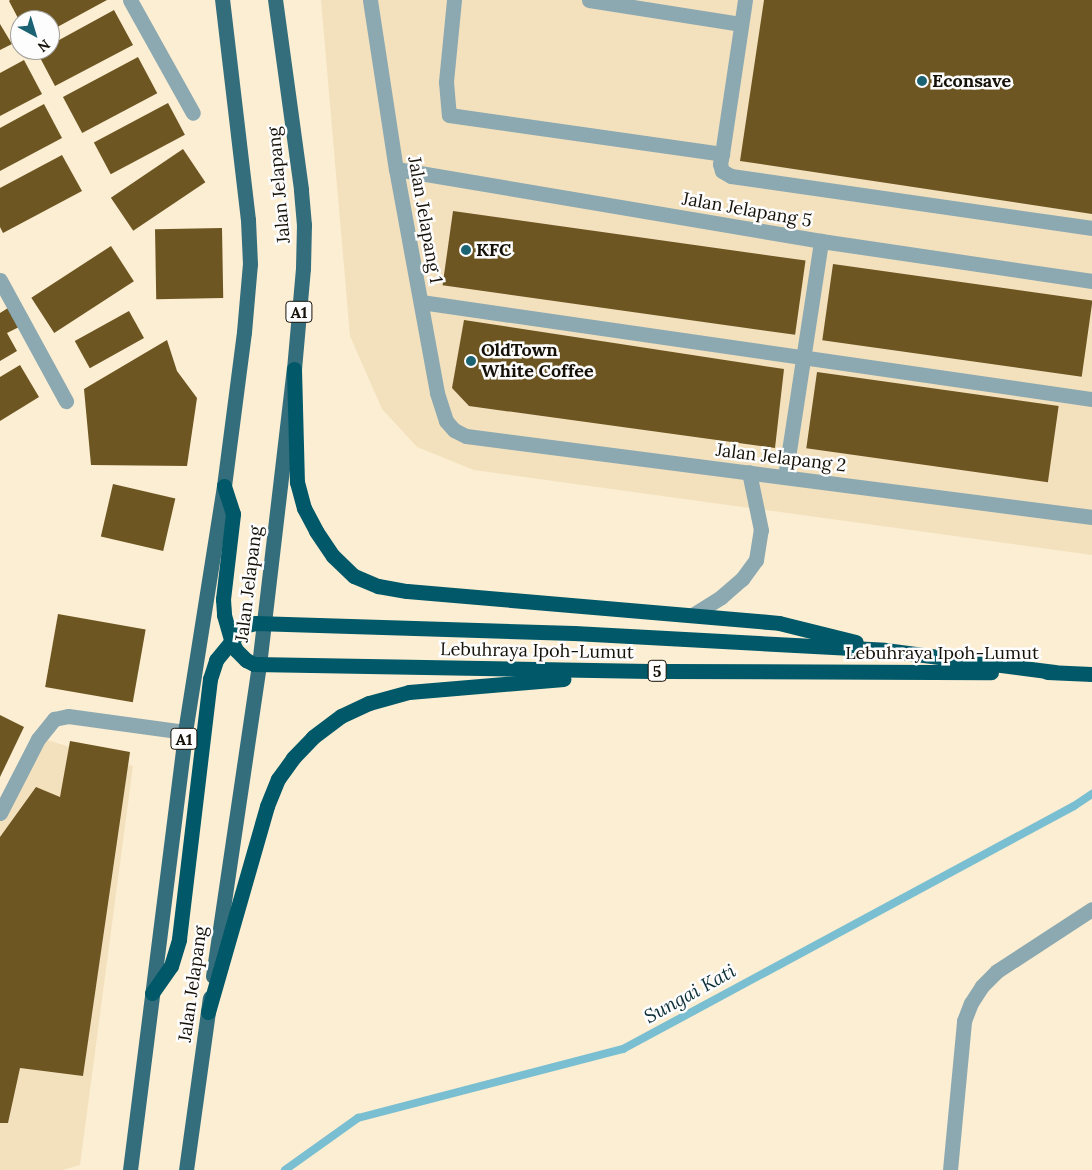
<!DOCTYPE html>
<html>
<head>
<meta charset="utf-8">
<style>
  body { margin:0 }
  #map { position:relative; width:1092px; height:1170px; overflow:hidden; background:#fceed2; font-family:Lora,serif }
  div>[style] { position:absolute }
  .built>* { inset:0; background:#f3e1be }
  .stream>* { height:8px; margin:-4px; padding:0 4px; transform-origin:4px; border-radius:4px; background:#79bfd1 }
  .building>* { inset:0; background:#6e5623; transform-origin:0 0 }
  .lane>* { height:15px; margin:-7.5px; padding:0 7.5px; transform-origin:7.5px; border-radius:7.5px; background:#8ca9b1 }
  .street>* { height:15px; margin:-7.5px; padding:0 7.5px; transform-origin:7.5px; border-radius:7.5px; background:#8ca9b1 }
  .primary>* { height:15px; margin:-7.5px; padding:0 7.5px; transform-origin:7.5px; border-radius:7.5px; background:#346e7c }
  .highway>* { height:15px; margin:-7.5px; padding:0 7.5px; transform-origin:7.5px; border-radius:7.5px; background:#015868 }
  .dots>* { width:14px; height:14px; translate:-50% -50%; box-sizing:border-box; border:2px solid #fdfdfd; border-radius:50% }
  span { translate:-50% -50%; white-space:nowrap; text-align:center; line-height:1.15; -webkit-text-stroke:5px #fdfdfd; paint-order:stroke }
  .shield-label span { padding:1px 4px; background:#fdfdfd; border:1px solid; border-radius:4px; -webkit-text-stroke-width:0 }
  .shield-label { font-size:16px; color:#161108; font-weight:700 }
  .poi-label { font-size:18px; color:#161108; font-weight:700 }
  .left { translate:0 -50%; text-align:left }
  .street-label { font-size:18px; color:#161108 }
  .water-label { font-size:19px; color:#0c2f37; font-style:italic }
  .north { position:absolute; left:10px; top:10px; width:50px; height:50px; box-sizing:border-box; background:#fdfdfd; border:1px solid #a19f9b; border-radius:50%; rotate:141deg; font-size:14px; font-weight:700; line-height:20px; text-align:center; color:#161108 }
  .north::after { content:''; display:block; margin:auto; width:18px; height:22px; background:#1b6272; clip-path:polygon(50% 0,100% 100%,50% 72%,0 100%) }
</style>
</head>
<body>
<div id="map">
  <div class="built">
    <div style="clip-path:polygon(321px 0,1092px 0,1092px 555px,474px 470px,417px 447px,382px 409px,350px 336px)"></div>
    <div style="clip-path:polygon(47px 740px,133px 766px,80px 1165px,63px 1170px,0 1170px,0 820px)"></div>
  </div>
  <div class="stream">
    <div style="left:285px;top:1170px;width:90px;rotate:-35.5deg"></div>
    <div style="left:358px;top:1118px;width:274px;rotate:-14.6deg"></div>
    <div style="left:623px;top:1049px;width:512px;rotate:-28.32deg"></div>
    <div style="left:1074px;top:806px;width:22px;rotate:-34deg"></div>
  </div>
  <div class="building">
    <div style="clip-path:polygon(10px 0,107px 0,50px 31px,50px 20px,19px 20px,9px 1px)"></div>
    <div style="clip-path:polygon(764px 0,1092px 0,1092px 214px,740px 161px)"></div>
    <div style="clip-path:polygon(114px 10px,133px 45px,55px 86px,37px 52px,50px 50px,50px 45px)"></div>
    <div style="clip-path:polygon(0 24px,12px 44px,0 50px)"></div>
    <div style="left:138px;top:57px;width:41px;height:85px;rotate:62deg"></div>
    <div style="clip-path:polygon(24px 60px,42px 94px,0 116px,0 73px)"></div>
    <div style="left:168px;top:103px;width:36px;height:84px;rotate:62deg"></div>
    <div style="clip-path:polygon(44px 104px,62px 138px,0 171px,0 128px)"></div>
    <div style="left:183px;top:149px;width:40px;height:87px;rotate:56deg"></div>
    <div style="clip-path:polygon(62px 155px,82px 191px,3px 233px,0 227px,0 188px)"></div>
    <div style="left:453px;top:211px;width:356px;height:75px;rotate:8deg"></div>
    <div style="left:222px;top:228px;width:70px;height:67px;rotate:89deg"></div>
    <div style="left:111px;top:246px;width:42px;height:95px;rotate:57deg"></div>
    <div style="left:833px;top:264px;width:262px;height:77px;rotate:8deg"></div>
    <div style="clip-path:polygon(8px 308px,19px 327px,7px 333px,17px 351px,0 361px,0 313px)"></div>
    <div style="left:129px;top:311px;width:31px;height:62px;rotate:61deg"></div>
    <div style="clip-path:polygon(464px 320px,784px 369px,775px 448px,469px 406px,452px 388px)"></div>
    <div style="clip-path:polygon(167px 340px,177px 371px,197px 398px,187px 466px,91px 465px,84px 389px)"></div>
    <div style="clip-path:polygon(20px 365px,39px 397px,0 421px,0 377px)"></div>
    <div style="left:817px;top:372px;width:244px;height:77px;rotate:8deg"></div>
    <div style="left:113px;top:484px;width:64px;height:54px;rotate:13deg"></div>
    <div style="left:58px;top:614px;width:89px;height:74px;rotate:10deg"></div>
    <div style="clip-path:polygon(0 715px,24px 727px,0 777px)"></div>
    <div style="clip-path:polygon(70px 741px,130px 752px,83px 1076px,20px 1068px,8px 1123px,0 1123px,0 837px,36px 787px,60px 797px)"></div>
  </div>
  <div class="lane">
    <div style="left:454px;top:0;width:82px;rotate:95.6deg"></div>
    <div style="left:446px;top:82px;width:33px;rotate:85deg"></div>
    <div style="left:449px;top:115px;width:276px;rotate:8.1deg"></div>
    <div style="left:722px;top:154px;width:156px;rotate:-81.5deg"></div>
    <div style="left:589px;top:0;width:153px;rotate:9deg"></div>
    <div style="left:722px;top:154px;width:10px;rotate:101deg"></div>
    <div style="left:720px;top:164px;width:7px;rotate:74deg"></div>
    <div style="left:722px;top:171px;width:10px;rotate:29deg"></div>
    <div style="left:731px;top:176px;width:365px;rotate:8.2deg"></div>
    <div style="left:421px;top:302px;width:678px;rotate:8.23deg"></div>
    <div style="left:785px;top:477px;width:239px;rotate:-81.3deg"></div>
  </div>
  <div class="street">
    <div style="left:130px;top:0;width:129px;rotate:60.9deg"></div>
    <div style="left:370px;top:0;width:171px;rotate:81.3deg"></div>
    <div style="left:396px;top:169px;width:228px;rotate:79.6deg"></div>
    <div style="left:437px;top:393px;width:29px;rotate:72deg"></div>
    <div style="left:446px;top:421px;width:12px;rotate:48deg"></div>
    <div style="left:454px;top:430px;width:13px;rotate:27deg"></div>
    <div style="left:466px;top:436px;width:631px;rotate:7.37deg"></div>
    <div style="left:396px;top:169px;width:431px;rotate:9.6deg"></div>
    <div style="left:821px;top:241px;width:274px;rotate:8.4deg"></div>
    <div style="left:0;top:280px;width:138px;rotate:61.4deg"></div>
    <div style="left:694px;top:614px;width:32px;rotate:-32deg"></div>
    <div style="left:721px;top:597px;width:28px;rotate:-41deg"></div>
    <div style="left:742px;top:579px;width:24px;rotate:-54deg"></div>
    <div style="left:756px;top:560px;width:30px;rotate:-81deg"></div>
    <div style="left:761px;top:530px;width:59px;rotate:-101.7deg"></div>
    <div style="left:0;top:813px;width:83px;rotate:-62.8deg"></div>
    <div style="left:38px;top:739px;width:26px;rotate:-51deg"></div>
    <div style="left:54px;top:719px;width:14px;rotate:-12deg"></div>
    <div style="left:68px;top:716px;width:118px;rotate:7.8deg"></div>
    <div style="left:950px;top:1170px;width:150px;rotate:-84.6deg"></div>
    <div style="left:964px;top:1021px;width:19px;rotate:-69deg"></div>
    <div style="left:971px;top:1003px;width:20px;rotate:-57deg"></div>
    <div style="left:982px;top:986px;width:21px;rotate:-45deg"></div>
    <div style="left:997px;top:971px;width:113px;rotate:-33.1deg"></div>
  </div>
  <div class="primary">
    <div style="left:213px;top:976px;width:314px;rotate:-81.6deg"></div>
    <div style="left:259px;top:665px;width:298px;rotate:-83.3deg"></div>
    <div style="left:294px;top:369px;width:101px;rotate:-84.9deg"></div>
    <div style="left:303px;top:268px;width:43px;rotate:-88.7deg"></div>
    <div style="left:304px;top:225px;width:36px;rotate:-95deg"></div>
    <div style="left:301px;top:189px;width:191px;rotate:-97.8deg"></div>
    <div style="left:130px;top:1170px;width:441px;rotate:-82.8deg"></div>
    <div style="left:185px;top:732px;width:249px;rotate:-81deg"></div>
    <div style="left:224px;top:486px;width:155px;rotate:-82.6deg"></div>
    <div style="left:244px;top:332px;width:68px;rotate:-85deg"></div>
    <div style="left:250px;top:264px;width:44px;rotate:-92.6deg"></div>
    <div style="left:248px;top:220px;width:222px;rotate:-96.7deg"></div>
    <div style="left:186px;top:1170px;width:174px;rotate:-82.1deg"></div>
  </div>
  <div class="highway">
    <div style="left:294px;top:369px;width:113px;rotate:88.5deg"></div>
    <div style="left:297px;top:482px;width:27px;rotate:75deg"></div>
    <div style="left:304px;top:508px;width:26px;rotate:62deg"></div>
    <div style="left:316px;top:531px;width:30px;rotate:56deg"></div>
    <div style="left:333px;top:556px;width:29px;rotate:44deg"></div>
    <div style="left:354px;top:576px;width:26px;rotate:23deg"></div>
    <div style="left:378px;top:586px;width:29px;rotate:10deg"></div>
    <div style="left:407px;top:591px;width:373px;rotate:4.9deg"></div>
    <div style="left:779px;top:623px;width:79px;rotate:13.9deg"></div>
    <div style="left:224px;top:486px;width:29px;rotate:72deg"></div>
    <div style="left:233px;top:514px;width:86px;rotate:96.7deg"></div>
    <div style="left:223px;top:599px;width:16px;rotate:86deg"></div>
    <div style="left:224px;top:615px;width:26px;rotate:74deg"></div>
    <div style="left:231px;top:640px;width:11px;rotate:63deg"></div>
    <div style="left:236px;top:650px;width:14px;rotate:45deg"></div>
    <div style="left:246px;top:660px;width:9px;rotate:27deg"></div>
    <div style="left:254px;top:664px;width:410px;rotate:1deg"></div>
    <div style="left:664px;top:671px;width:327px;rotate:0.2deg"></div>
    <div style="left:1047px;top:672px;width:45px;rotate:2.5deg"></div>
    <div style="left:152px;top:993px;width:33px;rotate:-55deg"></div>
    <div style="left:171px;top:966px;width:28px;rotate:-73deg"></div>
    <div style="left:179px;top:939px;width:262px;rotate:-83.2deg"></div>
    <div style="left:210px;top:679px;width:20px;rotate:-72deg"></div>
    <div style="left:216px;top:660px;width:44px;rotate:-50.5deg"></div>
    <div style="left:244px;top:626px;width:11px;rotate:-15deg"></div>
    <div style="left:255px;top:623px;width:319px;rotate:1.8deg"></div>
    <div style="left:574px;top:633px;width:311px;rotate:3.1deg"></div>
    <div style="left:885px;top:650px;width:171px;rotate:7.4deg"></div>
    <div style="left:208px;top:1012px;width:214px;rotate:-74deg"></div>
    <div style="left:267px;top:806px;width:29px;rotate:-68deg"></div>
    <div style="left:278px;top:779px;width:26px;rotate:-54deg"></div>
    <div style="left:293px;top:758px;width:29px;rotate:-46deg"></div>
    <div style="left:313px;top:737px;width:35px;rotate:-37deg"></div>
    <div style="left:341px;top:716px;width:31px;rotate:-25deg"></div>
    <div style="left:369px;top:703px;width:41px;rotate:-15.4deg"></div>
    <div style="left:409px;top:692px;width:155px;rotate:-4.8deg"></div>
  </div>
  <div class="dots">
    <div style="left:922px;top:81px;background:#1b6272"></div>
    <div style="left:466px;top:250px;background:#1b6272"></div>
    <div style="left:471px;top:361px;background:#1b6272"></div>
  </div>
  <div class="shield-label">
    <span style="left:299px;top:312px">A1</span>
    <span style="left:657px;top:671px">5</span>
    <span style="left:184px;top:739px">A1</span>
  </div>
  <div class="poi-label">
    <span class="left" style="left:932px;top:81px">Econsave</span>
    <span class="left" style="left:476px;top:250px">KFC</span>
    <span class="left" style="left:481px;top:361px">OldTown<br>White Coffee</span>
  </div>
  <div class="street-label">
    <span style="left:279px;top:185px;rotate:-95deg">Jalan Jelapang</span>
    <span style="left:747px;top:210px;rotate:10deg">Jalan Jelapang 5</span>
    <span style="left:425px;top:220px;rotate:80deg">Jalan Jelapang 1</span>
    <span style="left:781px;top:458px;rotate:7deg">Jalan Jelapang 2</span>
    <span style="left:249px;top:584px;rotate:-83deg">Jalan Jelapang</span>
    <span style="left:537px;top:651px;rotate:1deg">Lebuhraya Ipoh-Lumut</span>
    <span style="left:942px;top:653px">Lebuhraya Ipoh-Lumut</span>
    <span style="left:193px;top:984px;rotate:-82deg">Jalan Jelapang</span>
  </div>
  <div class="water-label">
    <span style="left:690px;top:994px;rotate:-29deg">Sungai Kati</span>
  </div>
  <div class="north">N</div>
</div>
</body>
</html>
